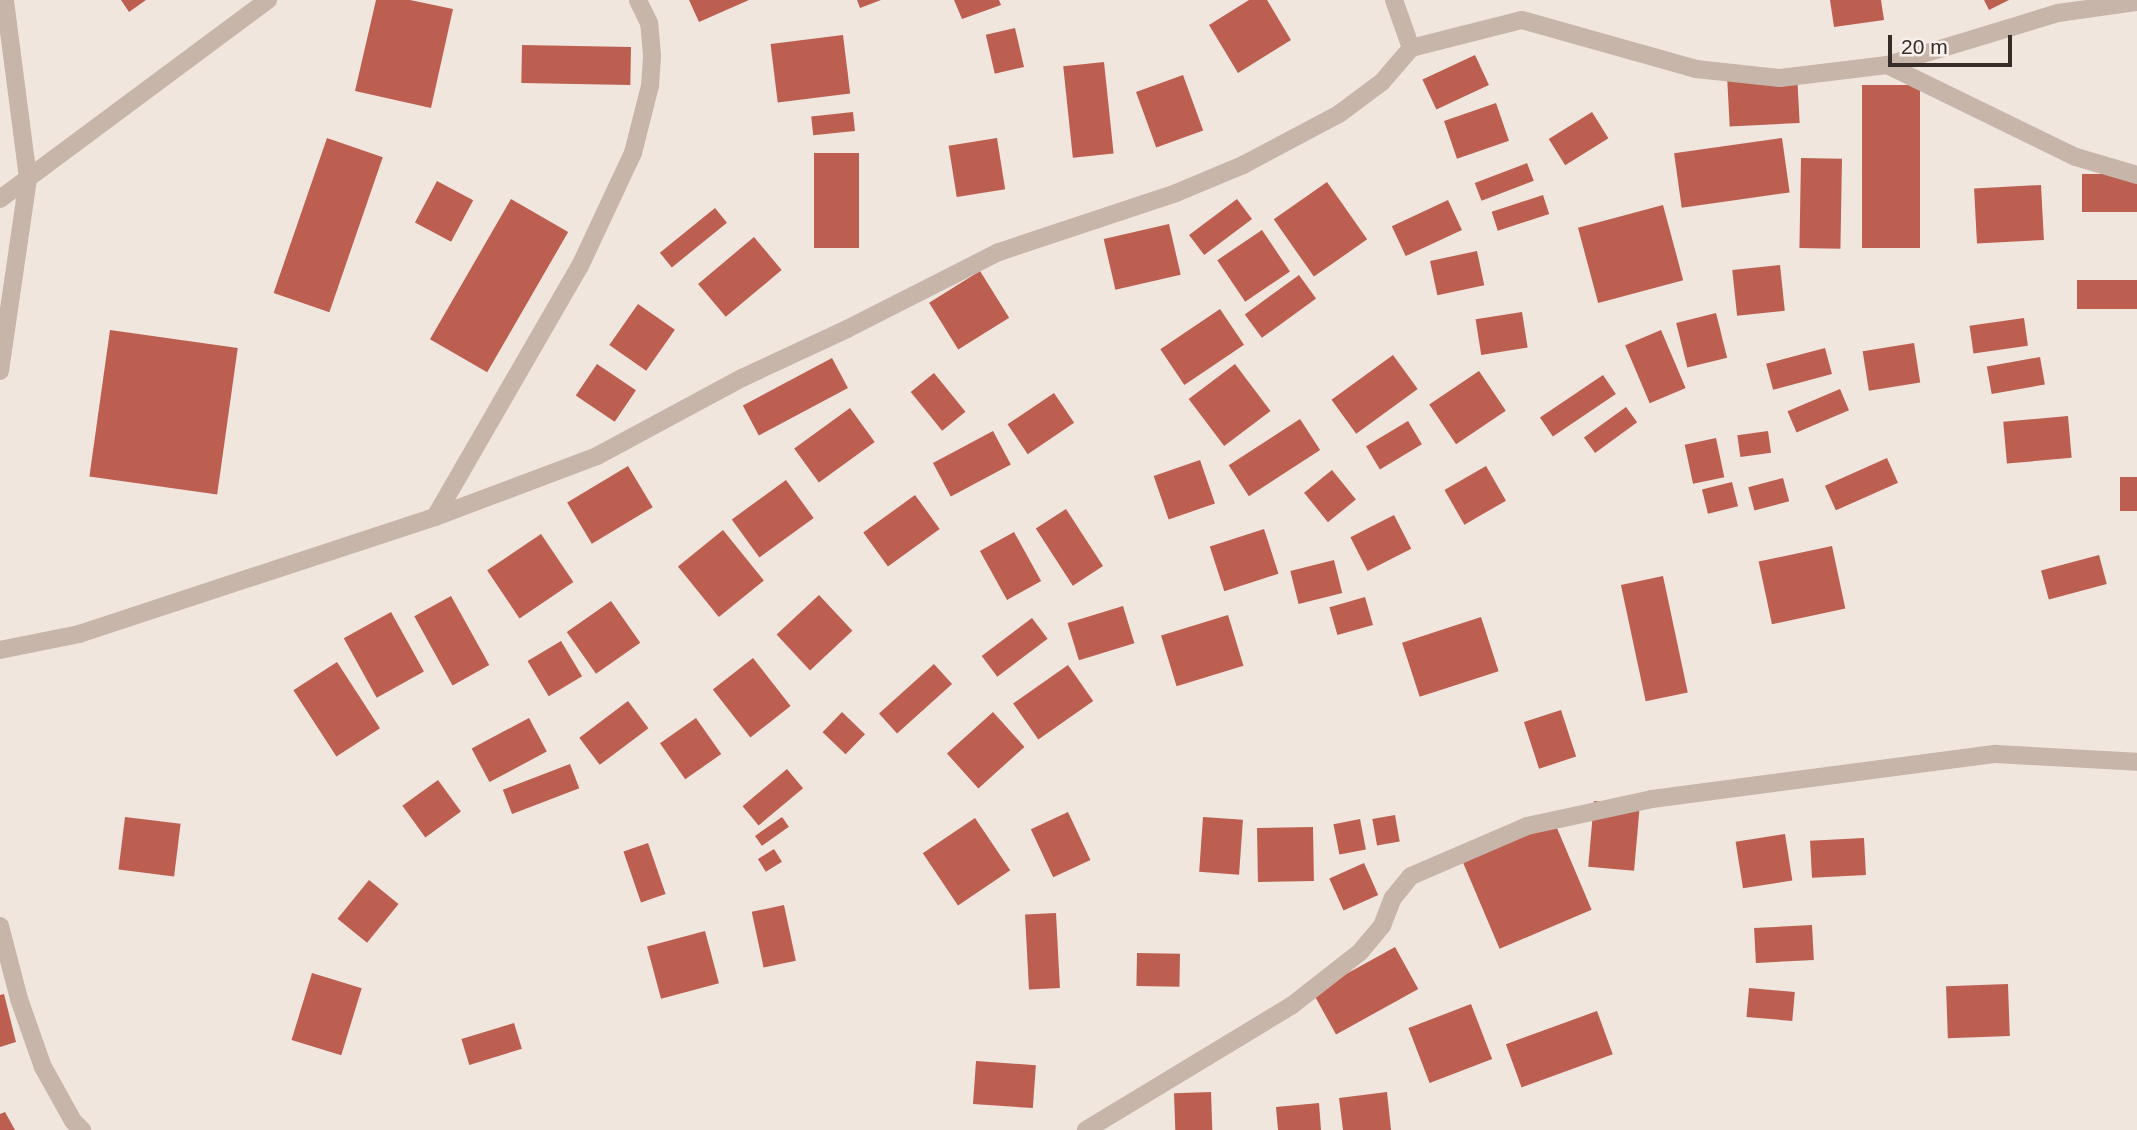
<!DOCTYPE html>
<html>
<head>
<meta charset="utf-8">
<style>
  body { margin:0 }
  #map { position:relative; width:2137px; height:1130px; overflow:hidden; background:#f0e6de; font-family:Arial,sans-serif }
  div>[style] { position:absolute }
  .building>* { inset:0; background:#bc5f50; transform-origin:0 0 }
  .minor>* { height:18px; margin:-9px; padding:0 9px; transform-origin:9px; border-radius:9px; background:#c8b5aa }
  span { translate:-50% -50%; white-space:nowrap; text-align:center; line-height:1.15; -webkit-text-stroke:6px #f8f0ea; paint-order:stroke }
  .scale { position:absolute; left:1888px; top:35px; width:124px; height:32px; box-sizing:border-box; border:4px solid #362c29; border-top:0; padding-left:9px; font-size:21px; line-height:24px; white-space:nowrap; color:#362c29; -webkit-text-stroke:5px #f8f0ea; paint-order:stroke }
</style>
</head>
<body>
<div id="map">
  <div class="building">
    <div style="clip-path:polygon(121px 0,146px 0,129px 12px)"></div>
    <div style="clip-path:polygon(376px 0,410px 0,453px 9px,431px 108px,355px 91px)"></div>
    <div style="clip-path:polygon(689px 0,749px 0,699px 22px)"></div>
    <div style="clip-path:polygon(857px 0,881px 0,860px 8px)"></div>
    <div style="clip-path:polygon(954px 0,999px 0,1001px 5px,962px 19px)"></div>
    <div style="clip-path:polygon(1249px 0,1267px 0,1291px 40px,1238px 73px,1209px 25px)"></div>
    <div style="clip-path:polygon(1830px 0,1881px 0,1884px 20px,1834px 27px)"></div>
    <div style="clip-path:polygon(1984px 0,2009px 0,1989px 10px)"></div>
    <div style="left:1015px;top:28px;width:40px;height:30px;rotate:77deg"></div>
    <div style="left:843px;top:35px;width:59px;height:73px;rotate:83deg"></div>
    <div style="left:522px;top:45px;width:109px;height:38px;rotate:1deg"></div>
    <div style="left:1475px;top:55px;width:33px;height:58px;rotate:65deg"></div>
    <div style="left:1104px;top:62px;width:92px;height:41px;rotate:84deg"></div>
    <div style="left:1797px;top:73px;width:50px;height:70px;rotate:87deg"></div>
    <div style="left:1183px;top:75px;width:59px;height:50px;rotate:70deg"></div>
    <div style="left:1862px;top:85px;width:58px;height:163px"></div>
    <div style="left:1496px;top:103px;width:40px;height:55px;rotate:71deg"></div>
    <div style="left:853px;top:112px;width:19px;height:42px;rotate:84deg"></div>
    <div style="left:1592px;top:112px;width:31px;height:51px;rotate:58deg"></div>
    <div style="left:327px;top:138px;width:59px;height:164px;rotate:19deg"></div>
    <div style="left:997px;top:138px;width:52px;height:49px;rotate:81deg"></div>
    <div style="left:1782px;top:138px;width:55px;height:109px;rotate:82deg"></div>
    <div style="left:859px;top:153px;width:95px;height:45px;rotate:90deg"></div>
    <div style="left:1801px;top:158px;width:41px;height:90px;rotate:1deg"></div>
    <div style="left:1527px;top:163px;width:19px;height:56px;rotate:69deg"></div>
    <div style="left:2082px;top:174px;width:55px;height:38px"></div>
    <div style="left:437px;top:181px;width:41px;height:47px;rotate:28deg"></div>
    <div style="left:1327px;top:182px;width:70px;height:65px;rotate:55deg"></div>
    <div style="left:2041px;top:185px;width:55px;height:67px;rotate:87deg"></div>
    <div style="left:1543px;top:195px;width:20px;height:54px;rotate:72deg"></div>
    <div style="left:511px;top:199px;width:66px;height:162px;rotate:30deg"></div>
    <div style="left:1237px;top:199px;width:25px;height:60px;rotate:53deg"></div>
    <div style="left:1448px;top:200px;width:33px;height:62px;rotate:65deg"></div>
    <div style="left:1663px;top:205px;width:78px;height:88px;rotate:75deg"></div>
    <div style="left:715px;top:208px;width:19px;height:71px;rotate:51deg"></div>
    <div style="left:1169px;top:224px;width:52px;height:67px;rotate:77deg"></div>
    <div style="left:1262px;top:230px;width:50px;height:54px;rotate:56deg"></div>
    <div style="left:754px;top:237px;width:43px;height:73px;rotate:50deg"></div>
    <div style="left:1477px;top:251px;width:35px;height:48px;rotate:78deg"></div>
    <div style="left:1780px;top:265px;width:46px;height:48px;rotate:84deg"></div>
    <div style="left:980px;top:271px;width:55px;height:60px;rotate:58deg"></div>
    <div style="left:1299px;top:275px;width:29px;height:67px;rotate:54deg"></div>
    <div style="left:2137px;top:280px;width:29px;height:60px;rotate:90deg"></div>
    <div style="left:638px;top:304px;width:45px;height:50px;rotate:35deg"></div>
    <div style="left:1220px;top:309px;width:43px;height:72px;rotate:56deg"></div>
    <div style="left:1522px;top:312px;width:36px;height:47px;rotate:81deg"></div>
    <div style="left:1716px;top:313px;width:46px;height:41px;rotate:76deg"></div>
    <div style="left:2024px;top:318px;width:28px;height:55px;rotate:82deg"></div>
    <div style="left:110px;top:330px;width:129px;height:148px;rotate:8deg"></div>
    <div style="left:1661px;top:330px;width:63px;height:39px;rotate:67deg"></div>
    <div style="left:1914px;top:343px;width:40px;height:52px;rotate:81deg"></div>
    <div style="left:1825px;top:348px;width:27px;height:61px;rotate:75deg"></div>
    <div style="left:1393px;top:355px;width:42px;height:76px;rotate:54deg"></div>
    <div style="left:2040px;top:357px;width:28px;height:54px;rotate:80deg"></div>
    <div style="left:832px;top:358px;width:34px;height:101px;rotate:62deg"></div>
    <div style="left:597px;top:364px;width:47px;height:38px;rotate:34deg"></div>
    <div style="left:1235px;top:364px;width:59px;height:58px;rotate:53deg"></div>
    <div style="left:1479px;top:371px;width:48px;height:60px;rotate:56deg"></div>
    <div style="left:934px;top:373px;width:50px;height:30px;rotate:51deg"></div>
    <div style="left:1603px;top:375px;width:23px;height:76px;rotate:56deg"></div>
    <div style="left:1840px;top:389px;width:23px;height:57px;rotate:67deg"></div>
    <div style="left:1054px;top:393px;width:36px;height:56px;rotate:56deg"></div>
    <div style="left:1626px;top:407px;width:19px;height:52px;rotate:54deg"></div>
    <div style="left:850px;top:408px;width:42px;height:69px;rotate:54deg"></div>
    <div style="left:2068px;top:416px;width:42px;height:65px;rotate:85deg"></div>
    <div style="left:1300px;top:419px;width:37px;height:85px;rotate:57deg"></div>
    <div style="left:1408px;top:421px;width:27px;height:49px;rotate:59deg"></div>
    <div style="left:993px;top:431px;width:38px;height:68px;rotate:62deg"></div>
    <div style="left:1768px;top:431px;width:22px;height:31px;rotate:82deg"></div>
    <div style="left:1716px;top:438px;width:40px;height:32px;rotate:78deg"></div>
    <div style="left:1887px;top:458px;width:27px;height:68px;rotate:66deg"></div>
    <div style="left:1200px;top:460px;width:46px;height:49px;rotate:71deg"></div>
    <div style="left:628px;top:466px;width:48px;height:71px;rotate:59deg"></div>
    <div style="left:1486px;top:466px;width:40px;height:48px;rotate:60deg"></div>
    <div style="left:1332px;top:470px;width:38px;height:36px;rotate:51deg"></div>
    <div style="left:2137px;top:477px;width:34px;height:17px;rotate:90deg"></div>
    <div style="left:1783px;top:478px;width:24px;height:36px;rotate:75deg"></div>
    <div style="left:786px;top:480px;width:47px;height:67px;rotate:54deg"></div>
    <div style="left:1732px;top:482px;width:25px;height:31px;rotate:76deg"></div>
    <div style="left:915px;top:495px;width:42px;height:64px;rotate:54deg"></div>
    <div style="left:1066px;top:509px;width:68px;height:36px;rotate:57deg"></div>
    <div style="left:1394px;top:515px;width:38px;height:49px;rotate:63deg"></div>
    <div style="left:1264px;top:529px;width:47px;height:57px;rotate:72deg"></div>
    <div style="left:723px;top:530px;width:65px;height:58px;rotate:51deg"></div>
    <div style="left:1014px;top:532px;width:56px;height:39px;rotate:61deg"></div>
    <div style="left:541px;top:534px;width:58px;height:65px;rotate:56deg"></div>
    <div style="left:1832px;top:546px;width:64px;height:75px;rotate:78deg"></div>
    <div style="left:2099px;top:555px;width:30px;height:60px;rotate:75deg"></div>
    <div style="left:1334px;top:560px;width:34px;height:45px;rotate:76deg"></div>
    <div style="left:1663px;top:576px;width:119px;height:43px;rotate:78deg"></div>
    <div style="left:819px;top:595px;width:49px;height:58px;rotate:47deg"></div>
    <div style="left:451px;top:596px;width:79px;height:42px;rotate:61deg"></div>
    <div style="left:1365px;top:597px;width:29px;height:37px;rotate:74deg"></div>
    <div style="left:611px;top:601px;width:51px;height:54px;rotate:55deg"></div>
    <div style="left:1123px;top:606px;width:39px;height:58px;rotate:73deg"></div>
    <div style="left:391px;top:612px;width:68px;height:54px;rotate:61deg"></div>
    <div style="left:1228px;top:615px;width:53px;height:70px;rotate:73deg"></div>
    <div style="left:1481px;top:617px;width:57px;height:83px;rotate:72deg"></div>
    <div style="left:1032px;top:618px;width:26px;height:63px;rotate:53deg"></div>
    <div style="left:561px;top:641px;width:41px;height:39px;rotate:59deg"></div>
    <div style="left:753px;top:658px;width:61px;height:51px;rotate:52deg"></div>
    <div style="left:337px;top:662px;width:79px;height:52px;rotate:57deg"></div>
    <div style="left:934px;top:664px;width:27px;height:74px;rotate:48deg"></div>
    <div style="left:1068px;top:665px;width:44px;height:67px;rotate:55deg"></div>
    <div style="left:628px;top:701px;width:34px;height:61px;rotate:53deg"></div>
    <div style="left:1561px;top:710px;width:49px;height:39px;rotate:72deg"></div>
    <div style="left:842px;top:712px;width:32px;height:28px;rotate:44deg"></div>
    <div style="left:993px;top:712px;width:47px;height:62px;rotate:48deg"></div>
    <div style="left:529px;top:718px;width:38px;height:65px;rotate:62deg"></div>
    <div style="left:696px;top:718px;width:44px;height:44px;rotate:55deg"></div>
    <div style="left:570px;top:764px;width:26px;height:72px;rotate:69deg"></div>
    <div style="left:787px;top:769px;width:25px;height:58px;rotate:50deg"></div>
    <div style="left:438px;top:780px;width:39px;height:44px;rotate:54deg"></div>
    <div style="left:1594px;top:801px;width:46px;height:66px;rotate:5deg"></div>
    <div style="left:1068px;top:812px;width:53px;height:41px;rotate:65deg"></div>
    <div style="left:1551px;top:814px;width:104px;height:100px;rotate:67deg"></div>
    <div style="left:1395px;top:815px;width:27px;height:23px;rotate:80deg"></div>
    <div style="left:125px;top:817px;width:56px;height:53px;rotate:7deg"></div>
    <div style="left:782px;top:817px;width:12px;height:33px;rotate:55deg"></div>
    <div style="left:1203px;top:817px;width:40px;height:55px;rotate:4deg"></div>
    <div style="left:975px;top:818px;width:63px;height:63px;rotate:56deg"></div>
    <div style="left:1360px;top:819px;width:31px;height:27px;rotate:79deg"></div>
    <div style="left:1313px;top:827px;width:54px;height:56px;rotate:89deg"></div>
    <div style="left:1785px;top:834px;width:47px;height:50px;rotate:81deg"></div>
    <div style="left:1864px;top:838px;width:37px;height:54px;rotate:87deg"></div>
    <div style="left:648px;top:843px;width:54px;height:26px;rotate:71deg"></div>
    <div style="left:774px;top:849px;width:15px;height:19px;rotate:58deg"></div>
    <div style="left:1364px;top:863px;width:35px;height:38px;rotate:66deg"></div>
    <div style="left:369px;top:880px;width:38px;height:50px;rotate:39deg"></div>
    <div style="left:784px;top:905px;width:57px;height:33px;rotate:78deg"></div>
    <div style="left:1056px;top:913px;width:75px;height:31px;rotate:87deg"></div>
    <div style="left:1812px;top:925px;width:35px;height:58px;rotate:87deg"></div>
    <div style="left:705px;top:931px;width:54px;height:60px;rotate:75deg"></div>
    <div style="left:1395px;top:947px;width:48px;height:94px;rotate:61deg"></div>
    <div style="left:1137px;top:953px;width:43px;height:33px;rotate:1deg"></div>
    <div style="left:312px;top:973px;width:52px;height:70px;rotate:17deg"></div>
    <div style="left:2008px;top:984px;width:52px;height:62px;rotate:88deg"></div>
    <div style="left:1749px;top:988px;width:46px;height:29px;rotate:5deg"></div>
    <div style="clip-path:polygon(4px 994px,16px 1042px,0 1047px,0 995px)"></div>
    <div style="left:1471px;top:1004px;width:59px;height:67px;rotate:69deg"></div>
    <div style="left:1597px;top:1011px;width:46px;height:97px;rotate:70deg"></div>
    <div style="left:514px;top:1023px;width:27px;height:55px;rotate:73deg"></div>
    <div style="left:976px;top:1061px;width:60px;height:43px;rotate:4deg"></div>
    <div style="left:1211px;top:1092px;width:38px;height:37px;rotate:88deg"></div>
    <div style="clip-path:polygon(1387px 1092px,1391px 1130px,1343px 1130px,1339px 1098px)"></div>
    <div style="clip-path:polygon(1319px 1103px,1321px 1130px,1278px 1130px,1276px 1107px)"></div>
    <div style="clip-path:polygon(5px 1112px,15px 1130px,0 1130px,0 1114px)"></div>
  </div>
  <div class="minor">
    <div style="left:1394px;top:0;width:51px;rotate:70.5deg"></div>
    <div style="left:1887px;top:65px;width:210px;rotate:26deg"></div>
    <div style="left:2076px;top:157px;width:64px;rotate:16.4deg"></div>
    <div style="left:0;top:199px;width:334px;rotate:-36.6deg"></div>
    <div style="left:0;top:371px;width:195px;rotate:-81.7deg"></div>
    <div style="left:28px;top:178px;width:179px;rotate:-97.4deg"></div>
    <div style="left:435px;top:517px;width:290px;rotate:-60deg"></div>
    <div style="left:580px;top:266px;width:125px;rotate:-64.9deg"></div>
    <div style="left:633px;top:153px;width:69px;rotate:-75.8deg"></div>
    <div style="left:650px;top:86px;width:31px;rotate:-86deg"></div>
    <div style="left:652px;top:55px;width:32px;rotate:-95deg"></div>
    <div style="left:649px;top:23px;width:25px;rotate:-116deg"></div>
    <div style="left:0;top:650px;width:81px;rotate:-11.4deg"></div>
    <div style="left:79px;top:634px;width:375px;rotate:-18.2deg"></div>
    <div style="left:435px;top:517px;width:173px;rotate:-20.6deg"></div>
    <div style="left:597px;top:456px;width:165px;rotate:-28.3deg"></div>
    <div style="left:742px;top:378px;width:116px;rotate:-25deg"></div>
    <div style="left:847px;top:329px;width:170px;rotate:-26.9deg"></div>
    <div style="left:999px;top:252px;width:187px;rotate:-18.4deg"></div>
    <div style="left:1176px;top:193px;width:73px;rotate:-22.7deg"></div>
    <div style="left:1243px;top:165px;width:109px;rotate:-28deg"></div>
    <div style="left:1339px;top:114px;width:54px;rotate:-36.7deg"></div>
    <div style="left:1382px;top:82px;width:45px;rotate:-49.5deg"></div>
    <div style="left:1411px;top:48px;width:114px;rotate:-14.2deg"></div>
    <div style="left:1522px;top:20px;width:181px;rotate:15.7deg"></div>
    <div style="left:1696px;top:69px;width:84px;rotate:6.1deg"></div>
    <div style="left:1780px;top:78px;width:108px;rotate:-6.9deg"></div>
    <div style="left:1887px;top:65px;width:179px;rotate:-16.9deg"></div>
    <div style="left:2058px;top:13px;width:80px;rotate:-7.9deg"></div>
    <div style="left:0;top:926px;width:75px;rotate:75.4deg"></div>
    <div style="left:19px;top:999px;width:72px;rotate:70.6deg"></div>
    <div style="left:43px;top:1067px;width:62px;rotate:60.9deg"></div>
    <div style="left:73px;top:1121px;width:13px;rotate:45deg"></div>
    <div style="left:1086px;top:1130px;width:240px;rotate:-31.2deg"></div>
    <div style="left:1291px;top:1006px;width:88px;rotate:-38deg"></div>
    <div style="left:1360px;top:952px;width:34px;rotate:-50deg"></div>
    <div style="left:1382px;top:926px;width:30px;rotate:-69deg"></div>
    <div style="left:1393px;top:898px;width:28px;rotate:-51deg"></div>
    <div style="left:1411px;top:876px;width:126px;rotate:-23.3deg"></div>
    <div style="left:1527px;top:826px;width:128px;rotate:-12.2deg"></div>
    <div style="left:1652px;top:799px;width:347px;rotate:-7.5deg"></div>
    <div style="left:1996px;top:754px;width:141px;rotate:3.2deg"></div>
  </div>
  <div class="scale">20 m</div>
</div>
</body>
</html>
